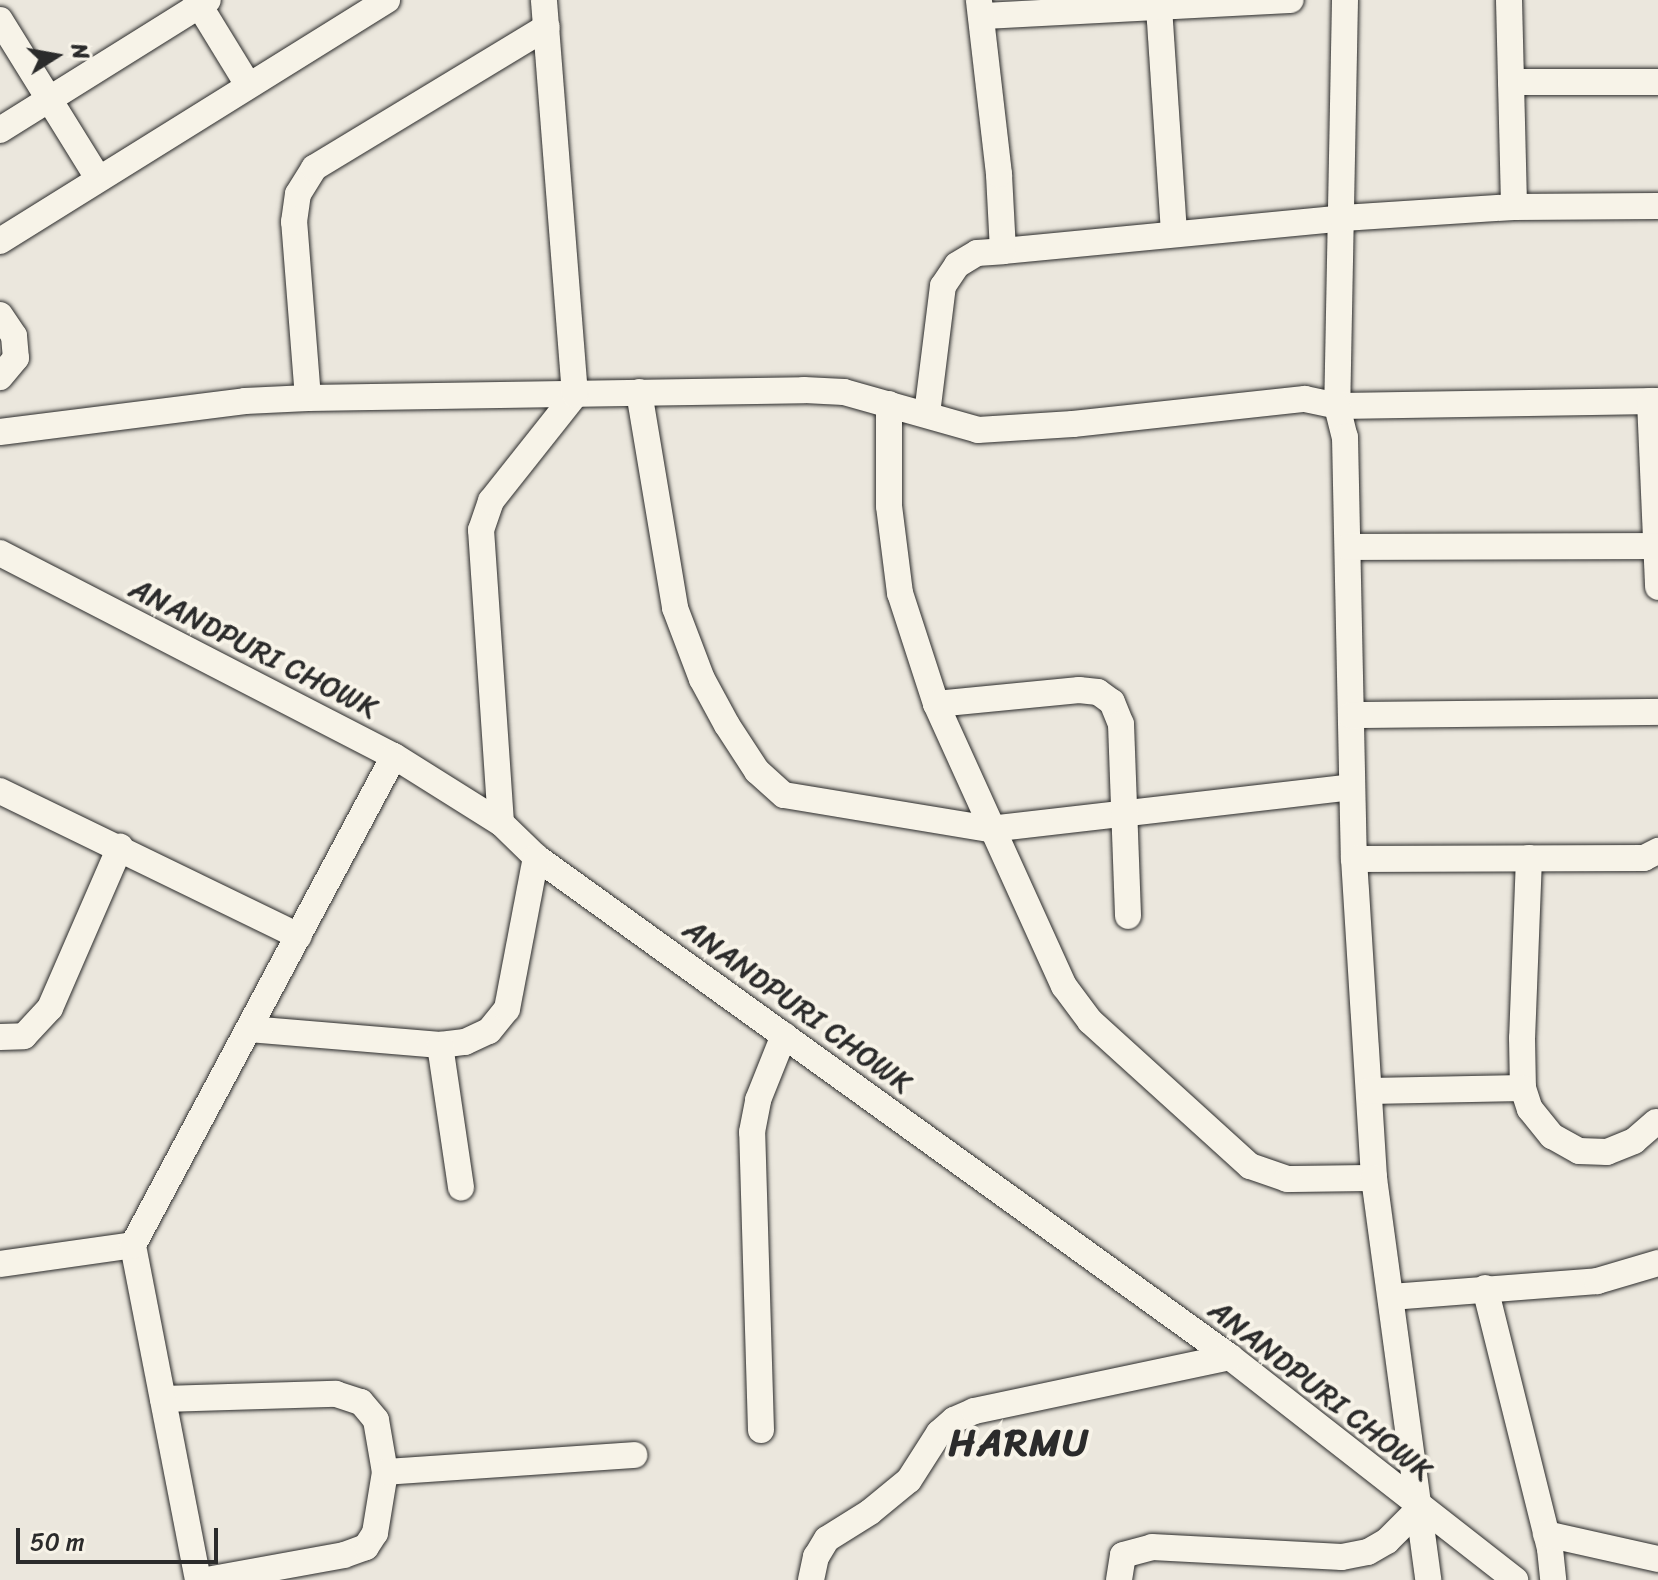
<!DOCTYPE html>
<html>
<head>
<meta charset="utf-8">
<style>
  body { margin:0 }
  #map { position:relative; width:1658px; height:1580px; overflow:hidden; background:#ebe7dd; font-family:Sriracha,sans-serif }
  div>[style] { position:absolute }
  .roads { filter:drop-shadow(0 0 2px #2b2b2b) drop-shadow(0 0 2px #2b2b2b) }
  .minor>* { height:26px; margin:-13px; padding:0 13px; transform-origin:13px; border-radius:13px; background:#f7f3e8 }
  span { translate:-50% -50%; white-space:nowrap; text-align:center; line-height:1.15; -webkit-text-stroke:8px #f7f3e8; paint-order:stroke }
  .street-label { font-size:30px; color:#2b2b2b }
  .district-label { font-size:38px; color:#2b2b2b; font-weight:700; letter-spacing:2px }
  .north { position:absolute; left:16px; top:16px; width:80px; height:80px; -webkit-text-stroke:6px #f7f3e8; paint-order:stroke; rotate:79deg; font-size:22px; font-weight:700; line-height:32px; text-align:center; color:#2b2b2b }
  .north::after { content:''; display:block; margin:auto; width:28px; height:36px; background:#2b2b2b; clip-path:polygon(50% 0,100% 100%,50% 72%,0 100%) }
  .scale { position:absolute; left:16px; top:1528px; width:202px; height:36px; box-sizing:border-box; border:4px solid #2b2b2b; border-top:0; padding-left:10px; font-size:24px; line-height:28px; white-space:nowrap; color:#2b2b2b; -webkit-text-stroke:6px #f7f3e8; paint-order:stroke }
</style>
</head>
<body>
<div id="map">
  <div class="roads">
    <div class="minor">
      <div style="left:196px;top:0;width:100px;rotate:58.5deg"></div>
      <div style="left:1345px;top:0;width:406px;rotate:91.1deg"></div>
      <div style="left:1337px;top:406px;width:321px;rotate:-0.9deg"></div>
      <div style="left:1509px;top:0;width:207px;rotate:88.6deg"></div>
      <div style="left:1159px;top:7px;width:226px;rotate:86.2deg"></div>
      <div style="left:983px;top:16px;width:308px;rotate:-3deg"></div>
      <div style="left:0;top:20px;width:186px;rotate:58.2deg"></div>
      <div style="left:1511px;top:82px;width:147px"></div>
      <div style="left:0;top:130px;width:245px;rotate:-32deg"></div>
      <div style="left:0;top:241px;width:456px;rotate:-31.9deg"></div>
      <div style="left:1003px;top:251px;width:342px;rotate:-5.5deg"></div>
      <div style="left:1343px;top:218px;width:171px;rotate:-3.7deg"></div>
      <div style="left:1514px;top:207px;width:144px;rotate:-0.4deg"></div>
      <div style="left:0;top:315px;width:25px;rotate:56deg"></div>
      <div style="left:14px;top:336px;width:22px;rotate:85deg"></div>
      <div style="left:16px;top:358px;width:25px;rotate:130deg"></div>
      <div style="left:639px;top:392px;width:219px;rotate:80.5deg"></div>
      <div style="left:675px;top:608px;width:76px;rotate:69.2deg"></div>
      <div style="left:702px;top:679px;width:52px;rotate:61.5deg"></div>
      <div style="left:727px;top:725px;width:55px;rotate:56.9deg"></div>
      <div style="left:757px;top:771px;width:36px;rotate:42deg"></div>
      <div style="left:784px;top:795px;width:209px;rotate:9.4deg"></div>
      <div style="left:990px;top:829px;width:364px;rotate:-6.6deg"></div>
      <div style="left:308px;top:398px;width:177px;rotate:-94.5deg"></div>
      <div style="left:294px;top:222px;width:28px;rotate:-82deg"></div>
      <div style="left:298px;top:194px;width:31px;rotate:-58deg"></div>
      <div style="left:314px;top:168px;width:272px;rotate:-31.2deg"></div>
      <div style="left:1650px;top:401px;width:186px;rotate:87.5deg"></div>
      <div style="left:889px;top:404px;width:102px;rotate:90deg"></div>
      <div style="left:889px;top:506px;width:88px;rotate:82.8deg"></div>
      <div style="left:900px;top:593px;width:117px;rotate:72deg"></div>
      <div style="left:936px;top:704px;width:310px;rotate:65.6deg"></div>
      <div style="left:1064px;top:986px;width:44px;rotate:53.4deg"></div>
      <div style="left:1090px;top:1021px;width:216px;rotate:42.2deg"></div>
      <div style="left:1250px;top:1166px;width:39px;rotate:19deg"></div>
      <div style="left:1287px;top:1179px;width:87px;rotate:-0.7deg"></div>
      <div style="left:927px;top:414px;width:129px;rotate:-82.9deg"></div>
      <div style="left:943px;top:286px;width:25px;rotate:-56deg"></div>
      <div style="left:957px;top:265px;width:23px;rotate:-31deg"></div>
      <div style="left:977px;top:253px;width:26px;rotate:-4deg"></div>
      <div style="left:1003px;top:251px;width:77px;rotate:-93deg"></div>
      <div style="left:999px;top:174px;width:175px;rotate:-96.6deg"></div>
      <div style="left:0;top:432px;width:247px;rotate:-7.2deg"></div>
      <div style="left:245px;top:401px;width:63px;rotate:-2.7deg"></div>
      <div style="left:308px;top:398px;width:496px;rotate:-0.9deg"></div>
      <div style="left:804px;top:390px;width:40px;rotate:2.9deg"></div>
      <div style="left:844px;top:392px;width:139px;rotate:15.8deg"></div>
      <div style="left:978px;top:430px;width:95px;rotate:-3.6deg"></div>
      <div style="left:1073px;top:424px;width:233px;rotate:-6.2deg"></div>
      <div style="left:1305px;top:399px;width:33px;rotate:12deg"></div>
      <div style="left:1337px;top:406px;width:32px;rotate:76deg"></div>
      <div style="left:1345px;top:437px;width:422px;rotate:88.8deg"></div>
      <div style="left:1354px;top:859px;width:320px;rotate:86.4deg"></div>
      <div style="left:1374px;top:1178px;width:406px;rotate:82.3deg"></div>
      <div style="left:1348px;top:547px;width:308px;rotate:-0.2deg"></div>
      <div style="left:0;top:553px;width:443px;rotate:27.3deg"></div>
      <div style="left:394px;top:756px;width:126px;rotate:32.1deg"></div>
      <div style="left:501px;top:823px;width:49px;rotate:44.2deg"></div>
      <div style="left:536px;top:857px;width:855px;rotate:35.77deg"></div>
      <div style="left:1230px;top:1357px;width:362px;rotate:38deg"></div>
      <div style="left:936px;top:704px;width:144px;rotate:-5.6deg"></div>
      <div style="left:1079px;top:690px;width:19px;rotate:6deg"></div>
      <div style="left:1098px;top:692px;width:17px;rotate:36deg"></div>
      <div style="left:1112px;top:702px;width:24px;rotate:68deg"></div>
      <div style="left:1121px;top:724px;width:192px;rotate:87.9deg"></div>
      <div style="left:1351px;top:715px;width:307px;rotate:-0.6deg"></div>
      <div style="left:0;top:791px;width:332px;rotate:25.9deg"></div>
      <div style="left:501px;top:823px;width:294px;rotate:-93.9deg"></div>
      <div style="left:481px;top:530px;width:31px;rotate:-71deg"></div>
      <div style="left:491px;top:501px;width:135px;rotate:-51.6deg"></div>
      <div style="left:575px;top:395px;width:396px;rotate:-94.5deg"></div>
      <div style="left:1529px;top:858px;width:180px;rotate:92.2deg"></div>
      <div style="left:1522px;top:1038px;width:50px;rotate:88.9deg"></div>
      <div style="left:1523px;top:1088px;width:22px;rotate:72deg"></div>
      <div style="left:1530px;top:1109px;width:35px;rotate:51deg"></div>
      <div style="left:1552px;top:1136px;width:31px;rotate:29deg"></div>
      <div style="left:1579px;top:1151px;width:28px;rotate:2deg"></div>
      <div style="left:1607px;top:1152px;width:29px;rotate:-22deg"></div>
      <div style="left:1634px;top:1141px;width:29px;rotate:-41deg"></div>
      <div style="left:1354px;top:859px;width:290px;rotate:-0.2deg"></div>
      <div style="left:1644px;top:858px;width:16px;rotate:-27deg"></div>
      <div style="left:249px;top:1029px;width:192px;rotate:4.8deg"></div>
      <div style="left:440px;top:1045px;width:25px;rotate:-7deg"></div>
      <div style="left:465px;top:1042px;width:26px;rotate:-25deg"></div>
      <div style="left:489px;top:1031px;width:28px;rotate:-51deg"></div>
      <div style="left:507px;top:1009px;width:155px;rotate:-79.2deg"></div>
      <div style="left:0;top:1037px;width:24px;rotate:-2deg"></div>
      <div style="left:24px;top:1036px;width:38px;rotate:-47deg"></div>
      <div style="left:50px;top:1008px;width:176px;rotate:-66.5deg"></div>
      <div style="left:440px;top:1045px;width:144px;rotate:81.6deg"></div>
      <div style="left:1369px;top:1091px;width:154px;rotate:-1.1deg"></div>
      <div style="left:0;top:1264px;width:134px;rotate:-8.1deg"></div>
      <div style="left:1485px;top:1288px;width:269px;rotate:76deg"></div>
      <div style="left:1550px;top:1549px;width:31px;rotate:84deg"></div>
      <div style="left:1391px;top:1297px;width:207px;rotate:-4.4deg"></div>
      <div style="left:1597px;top:1281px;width:64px;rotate:-16.4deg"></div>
      <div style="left:163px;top:1399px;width:173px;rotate:-1.7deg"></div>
      <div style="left:336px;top:1394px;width:26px;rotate:18deg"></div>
      <div style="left:361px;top:1402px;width:23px;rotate:50deg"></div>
      <div style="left:376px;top:1420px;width:53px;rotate:80.2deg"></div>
      <div style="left:385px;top:1472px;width:62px;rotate:99.3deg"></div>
      <div style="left:375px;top:1533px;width:17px;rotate:123deg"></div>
      <div style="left:366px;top:1547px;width:23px;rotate:160deg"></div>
      <div style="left:344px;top:1555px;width:139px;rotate:169.7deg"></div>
      <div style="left:761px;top:1430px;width:298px;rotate:-91.7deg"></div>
      <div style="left:752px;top:1132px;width:33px;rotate:-79deg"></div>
      <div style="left:758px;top:1100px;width:70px;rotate:-68.2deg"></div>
      <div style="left:385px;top:1472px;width:250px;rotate:-3.9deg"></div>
      <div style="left:1546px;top:1534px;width:115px;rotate:12.6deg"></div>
      <div style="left:198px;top:1580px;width:341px;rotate:-101deg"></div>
      <div style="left:133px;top:1245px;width:554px;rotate:-61.91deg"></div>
      <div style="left:811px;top:1580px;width:24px;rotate:-78deg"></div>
      <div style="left:816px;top:1557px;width:21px;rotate:-59deg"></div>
      <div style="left:827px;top:1539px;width:51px;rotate:-32.1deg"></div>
      <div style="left:870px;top:1512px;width:50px;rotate:-39.4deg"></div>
      <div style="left:909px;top:1480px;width:56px;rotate:-57.4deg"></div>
      <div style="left:939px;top:1433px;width:20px;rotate:-41deg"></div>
      <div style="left:954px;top:1420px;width:22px;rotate:-24deg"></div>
      <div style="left:974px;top:1411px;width:262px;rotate:-11.9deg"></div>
      <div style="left:1119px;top:1580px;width:25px;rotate:-81deg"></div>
      <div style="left:1123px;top:1555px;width:30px;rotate:-15deg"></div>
      <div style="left:1152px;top:1547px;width:190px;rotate:3deg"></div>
      <div style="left:1342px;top:1557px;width:26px;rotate:-11deg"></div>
      <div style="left:1368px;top:1552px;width:22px;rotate:-30deg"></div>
      <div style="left:1387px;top:1541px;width:48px;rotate:-45deg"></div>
    </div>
  </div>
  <div class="street-label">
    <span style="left:254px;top:648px;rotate:27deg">ANANDPURI CHOWK</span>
    <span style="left:798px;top:1006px;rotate:36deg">ANANDPURI CHOWK</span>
    <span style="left:1321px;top:1390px;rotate:38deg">ANANDPURI CHOWK</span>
  </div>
  <div class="district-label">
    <span style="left:1019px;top:1443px">HARMU</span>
  </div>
  <div class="north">N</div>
  <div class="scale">50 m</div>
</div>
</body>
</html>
